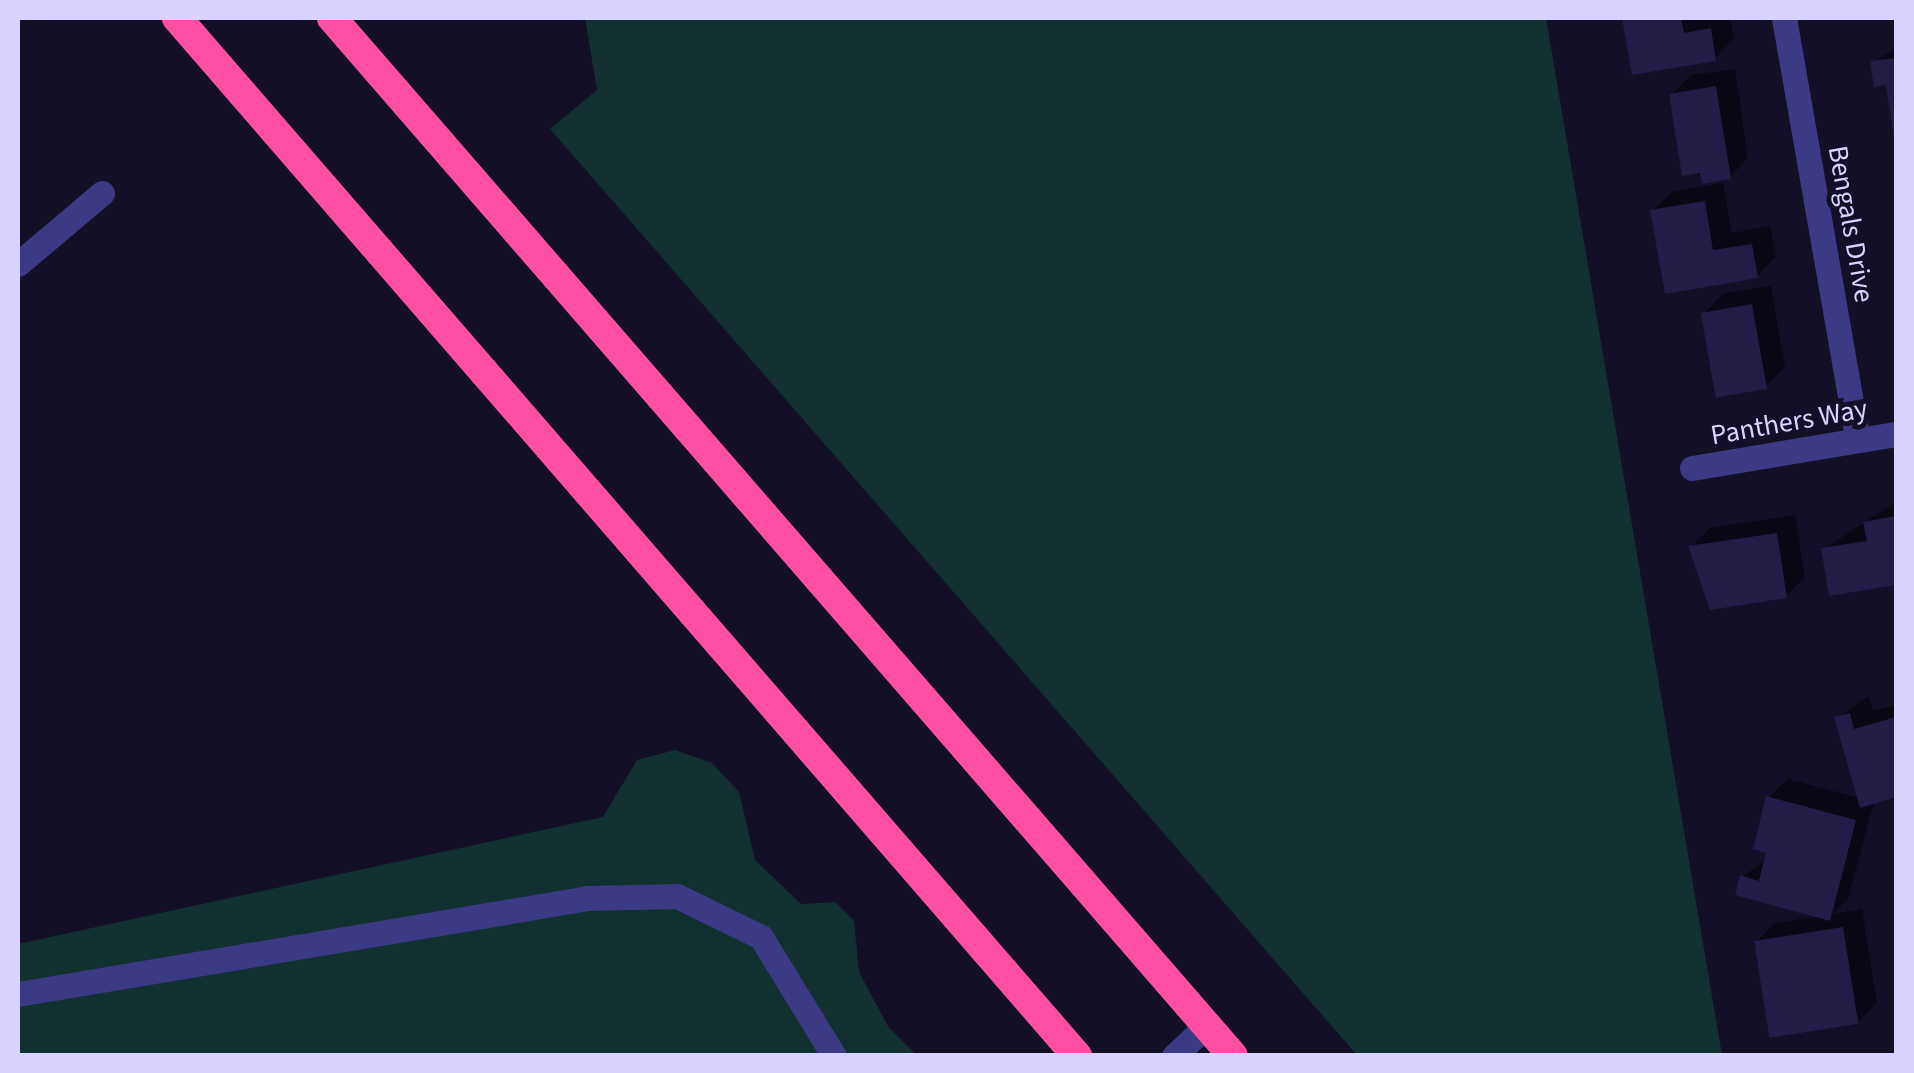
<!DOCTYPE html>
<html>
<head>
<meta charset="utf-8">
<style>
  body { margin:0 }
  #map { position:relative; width:1914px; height:1073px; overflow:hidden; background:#130f26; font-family:"Source Sans 3",sans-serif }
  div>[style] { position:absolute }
  .green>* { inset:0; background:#12302f }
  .shadow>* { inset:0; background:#0007 }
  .building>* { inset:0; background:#241b47; transform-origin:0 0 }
  .minor>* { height:25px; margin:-12.5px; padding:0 12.5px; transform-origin:12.5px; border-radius:12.5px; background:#3d3a85 }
  .highway>* { height:30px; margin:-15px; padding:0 15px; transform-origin:15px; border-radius:15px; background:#ff4fa3 }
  span { translate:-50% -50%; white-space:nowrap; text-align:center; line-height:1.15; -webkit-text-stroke:10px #130f26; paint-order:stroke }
  .street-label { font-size:28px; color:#d9d4ff }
  .frame { position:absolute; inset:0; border:20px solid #d9d4ff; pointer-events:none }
</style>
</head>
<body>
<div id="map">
  <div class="green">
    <div style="clip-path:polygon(585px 18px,1546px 18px,1722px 1055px,1357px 1055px,550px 129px,597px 90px)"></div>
    <div style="clip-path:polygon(675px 750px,712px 763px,739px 792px,755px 860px,801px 904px,835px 902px,854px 921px,859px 972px,889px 1028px,917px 1055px,18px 1055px,18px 944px,603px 817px,637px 760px)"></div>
  </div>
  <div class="shadow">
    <div style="clip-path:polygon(1624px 18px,1730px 18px,1734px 39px,1715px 58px,1634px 73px)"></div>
    <div style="clip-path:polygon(1896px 48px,1896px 132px,1888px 83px,1873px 62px)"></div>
    <div style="clip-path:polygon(1735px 69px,1748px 158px,1730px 177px,1684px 174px,1672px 94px,1691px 75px)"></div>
    <div style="clip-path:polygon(1723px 183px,1732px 233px,1770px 226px,1776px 257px,1757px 276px,1667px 291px,1653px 210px,1672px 192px)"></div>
    <div style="clip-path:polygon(1771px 286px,1785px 367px,1766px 386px,1704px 313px,1723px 294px)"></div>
    <div style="clip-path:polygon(1896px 502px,1896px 582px,1831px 593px,1824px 549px)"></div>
    <div style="clip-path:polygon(1795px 515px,1805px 577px,1786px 596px,1691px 547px,1710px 528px)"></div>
    <div style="clip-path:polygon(1869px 696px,1873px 711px,1896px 705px,1896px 795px,1874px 802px,1848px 899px,1833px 914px,1862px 909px,1877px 1003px,1858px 1022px,1756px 942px,1775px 923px,1821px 916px,1742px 877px,1767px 859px,1769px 797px,1788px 779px,1860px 798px,1837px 718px)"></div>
  </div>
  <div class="building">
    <div style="clip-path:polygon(1622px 18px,1681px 18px,1684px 33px,1711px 28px,1716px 61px,1632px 75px)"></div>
    <div style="clip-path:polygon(1896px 58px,1896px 139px,1894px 139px,1886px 85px,1874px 87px,1870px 61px)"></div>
    <div style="clip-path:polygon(1716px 86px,1731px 179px,1702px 184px,1700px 173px,1682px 176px,1669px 94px)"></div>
    <div style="clip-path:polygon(1705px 201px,1713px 250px,1752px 244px,1758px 278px,1665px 294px,1650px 210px)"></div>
    <div style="left:1752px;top:304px;width:86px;height:52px;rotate:80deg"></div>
    <div style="clip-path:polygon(1896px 516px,1896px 585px,1829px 596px,1821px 548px,1867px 541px,1863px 522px)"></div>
    <div style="clip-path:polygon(1777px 533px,1787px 598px,1710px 610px,1688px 546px)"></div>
    <div style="clip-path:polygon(1850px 713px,1854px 729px,1896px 717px,1896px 797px,1860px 808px,1834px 717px)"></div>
    <div style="clip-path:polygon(1766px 796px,1856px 820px,1830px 921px,1735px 895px,1740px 875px,1759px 881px,1766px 853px,1753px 849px)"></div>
    <div style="left:1843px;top:927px;width:98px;height:90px;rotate:81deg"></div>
  </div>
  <div class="minor">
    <div style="left:1784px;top:18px;width:428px;rotate:80.1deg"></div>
    <div style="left:18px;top:264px;width:110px;rotate:-40.2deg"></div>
    <div style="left:1692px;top:468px;width:207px;rotate:-9.5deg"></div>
    <div style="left:18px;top:994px;width:578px;rotate:-9.56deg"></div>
    <div style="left:588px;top:898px;width:89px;rotate:-1.3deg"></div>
    <div style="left:677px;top:896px;width:93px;rotate:26deg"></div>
    <div style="left:761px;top:937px;width:140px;rotate:58.5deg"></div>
    <div style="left:1174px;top:1056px;width:45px;rotate:-43.2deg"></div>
  </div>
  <div class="highway">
    <div style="left:177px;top:18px;width:1374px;rotate:49.07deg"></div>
    <div style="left:332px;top:18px;width:1374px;rotate:49.04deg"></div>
  </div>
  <div class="street-label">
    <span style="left:1851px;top:224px;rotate:80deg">Bengals Drive</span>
    <span style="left:1789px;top:422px;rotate:-10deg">Panthers Way</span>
  </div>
  <div class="frame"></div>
</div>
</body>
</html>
